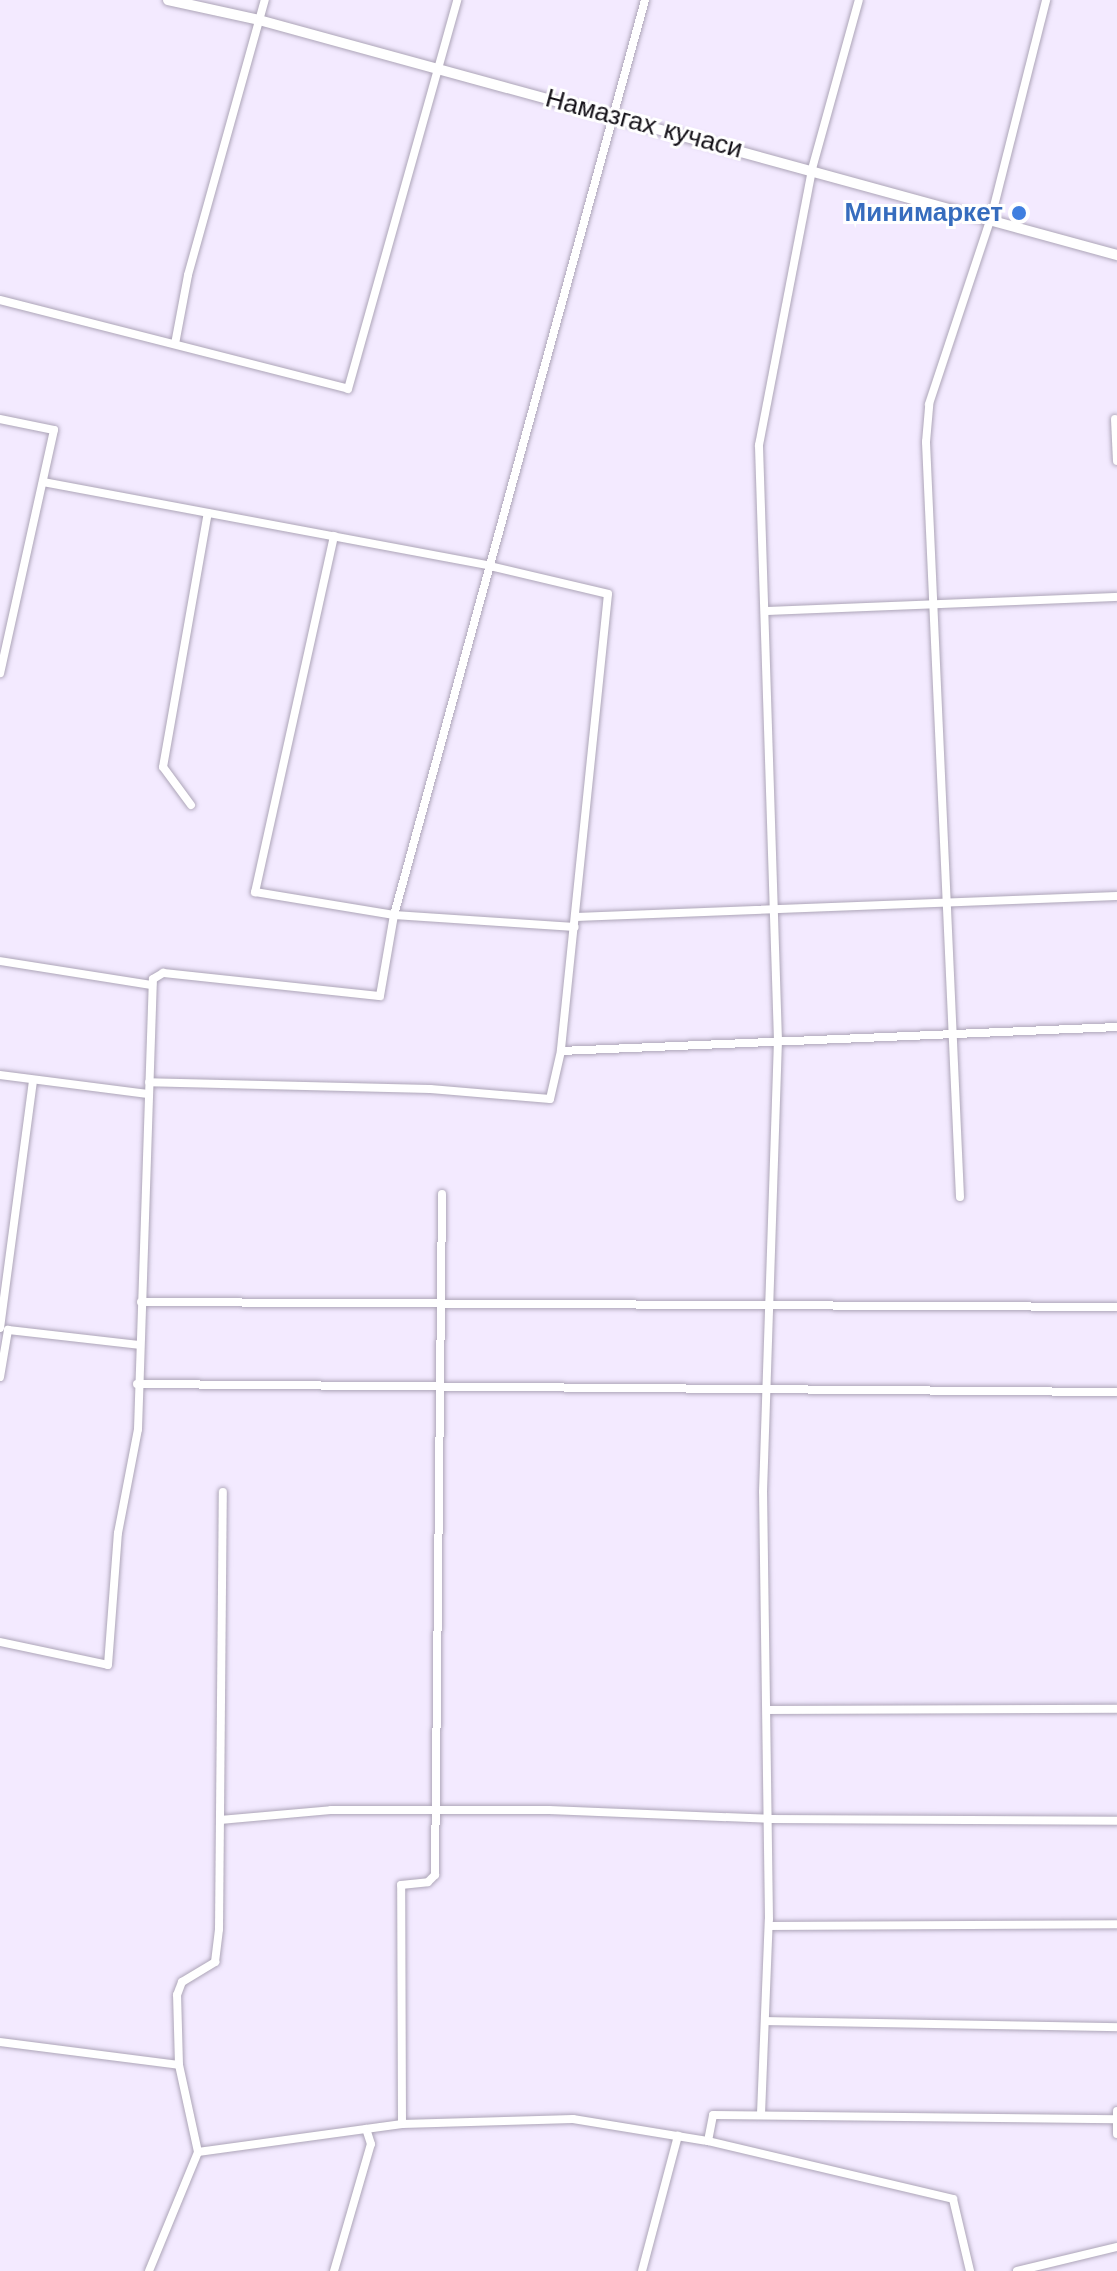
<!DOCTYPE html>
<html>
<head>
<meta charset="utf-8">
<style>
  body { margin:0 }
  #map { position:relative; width:1117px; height:2271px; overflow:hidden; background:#f3eaff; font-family:"Work Sans",sans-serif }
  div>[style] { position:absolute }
  .roads { filter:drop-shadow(0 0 2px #ada5b8) drop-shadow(0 0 2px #ada5b8) }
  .minor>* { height:8px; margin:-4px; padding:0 4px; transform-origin:4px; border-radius:4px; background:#fff }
  .tertiary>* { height:10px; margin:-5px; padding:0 5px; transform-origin:5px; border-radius:5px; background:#fff }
  .dots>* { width:22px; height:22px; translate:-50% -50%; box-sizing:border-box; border:4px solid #fff; border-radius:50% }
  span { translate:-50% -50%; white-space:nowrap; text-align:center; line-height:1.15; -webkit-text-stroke:6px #fff; paint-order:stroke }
  .street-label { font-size:26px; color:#131017 }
  .shop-label { font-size:26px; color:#366cbe; font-weight:700 }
  .right { translate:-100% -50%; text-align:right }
</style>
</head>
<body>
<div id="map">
  <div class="roads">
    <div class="minor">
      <div style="left:0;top:300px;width:359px;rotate:14.3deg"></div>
      <div style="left:348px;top:389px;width:404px;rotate:-74.3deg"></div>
      <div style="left:175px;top:344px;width:70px;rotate:-79.3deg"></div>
      <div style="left:188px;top:275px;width:286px;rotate:-74.4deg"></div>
      <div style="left:0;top:419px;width:55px;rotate:11.5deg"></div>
      <div style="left:54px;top:430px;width:249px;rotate:102.5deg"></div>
      <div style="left:1115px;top:419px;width:42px;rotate:87.3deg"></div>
      <div style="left:43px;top:482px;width:455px;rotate:10.6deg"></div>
      <div style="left:490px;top:566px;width:121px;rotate:13.3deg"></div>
      <div style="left:608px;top:594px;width:459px;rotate:95.9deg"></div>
      <div style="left:561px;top:1051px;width:49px;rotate:102.9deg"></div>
      <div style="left:550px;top:1099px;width:120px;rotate:-175.2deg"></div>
      <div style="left:430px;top:1089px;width:281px;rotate:-178.6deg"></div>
      <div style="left:334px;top:536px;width:365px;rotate:102.5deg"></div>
      <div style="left:255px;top:892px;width:141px;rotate:9.4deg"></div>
      <div style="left:394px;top:915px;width:181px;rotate:3.8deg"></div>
      <div style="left:765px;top:611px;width:352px;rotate:-2.3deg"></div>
      <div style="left:191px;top:805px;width:47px;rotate:-126.4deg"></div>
      <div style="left:163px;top:767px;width:258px;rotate:-80deg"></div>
      <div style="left:576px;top:917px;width:541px;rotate:-2.22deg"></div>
      <div style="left:0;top:961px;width:154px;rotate:9deg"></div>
      <div style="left:561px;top:1051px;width:557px;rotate:-2.47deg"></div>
      <div style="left:0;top:1075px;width:149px;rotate:7.3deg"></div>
      <div style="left:960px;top:1197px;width:756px;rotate:-92.58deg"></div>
      <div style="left:926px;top:442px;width:38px;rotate:-85deg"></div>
      <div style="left:929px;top:404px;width:196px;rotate:-71.6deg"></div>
      <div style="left:991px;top:218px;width:225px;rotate:-75.8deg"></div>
      <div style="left:141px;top:1302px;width:976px;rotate:0.29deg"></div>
      <div style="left:0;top:1328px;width:250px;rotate:-82.4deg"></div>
      <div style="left:0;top:1377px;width:48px;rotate:-80.3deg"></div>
      <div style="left:8px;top:1330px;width:132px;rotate:6.5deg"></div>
      <div style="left:137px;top:1384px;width:980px;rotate:0.47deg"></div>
      <div style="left:0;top:1642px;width:110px;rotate:12deg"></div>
      <div style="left:108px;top:1665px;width:132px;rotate:-85.7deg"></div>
      <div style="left:118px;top:1533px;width:106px;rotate:-79.1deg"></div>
      <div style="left:138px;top:1429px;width:450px;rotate:-88.1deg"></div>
      <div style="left:153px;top:979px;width:12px;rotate:-31deg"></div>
      <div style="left:163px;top:973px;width:218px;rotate:6.1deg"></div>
      <div style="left:380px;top:996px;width:82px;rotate:-80.2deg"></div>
      <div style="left:394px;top:915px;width:949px;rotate:-74.66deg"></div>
      <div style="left:768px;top:1710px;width:349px;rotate:-0.2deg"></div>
      <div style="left:220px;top:1820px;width:111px;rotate:-5.1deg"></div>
      <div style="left:331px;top:1810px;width:218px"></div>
      <div style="left:549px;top:1810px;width:220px;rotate:2.3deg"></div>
      <div style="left:769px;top:1819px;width:348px;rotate:0.3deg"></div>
      <div style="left:769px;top:1926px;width:348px;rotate:-0.3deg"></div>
      <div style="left:766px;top:2021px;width:351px;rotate:1deg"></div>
      <div style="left:0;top:2042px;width:180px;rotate:7.3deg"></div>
      <div style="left:1117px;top:2111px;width:23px;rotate:90deg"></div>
      <div style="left:761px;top:2114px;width:195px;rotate:-87.7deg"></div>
      <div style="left:769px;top:1919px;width:427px;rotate:-90.8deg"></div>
      <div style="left:763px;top:1492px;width:451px;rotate:-88.1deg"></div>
      <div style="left:778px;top:1041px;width:596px;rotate:-91.83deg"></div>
      <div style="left:759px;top:445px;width:281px;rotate:-79.1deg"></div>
      <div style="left:812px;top:169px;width:175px;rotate:-74.5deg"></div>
      <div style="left:402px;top:2124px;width:239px;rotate:-90.2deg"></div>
      <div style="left:401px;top:1885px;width:27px;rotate:-6deg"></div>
      <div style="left:428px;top:1882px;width:10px;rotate:-45deg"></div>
      <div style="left:435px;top:1875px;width:681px;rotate:-89.41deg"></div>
      <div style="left:708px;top:2141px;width:26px;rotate:-79deg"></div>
      <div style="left:713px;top:2115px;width:404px;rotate:0.6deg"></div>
      <div style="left:198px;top:2152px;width:89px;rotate:-102.3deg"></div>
      <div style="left:179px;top:2065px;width:70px;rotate:-91.6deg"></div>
      <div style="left:177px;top:1995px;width:14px;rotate:-69deg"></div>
      <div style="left:182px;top:1982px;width:39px;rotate:-31deg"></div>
      <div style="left:215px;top:1962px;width:33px;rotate:-83deg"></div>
      <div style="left:219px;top:1929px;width:437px;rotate:-89.5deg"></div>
      <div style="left:149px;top:2271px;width:129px;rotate:-67.6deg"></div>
      <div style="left:198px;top:2152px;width:206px;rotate:-7.8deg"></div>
      <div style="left:402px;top:2124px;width:171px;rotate:-1.7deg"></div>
      <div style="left:573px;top:2119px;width:137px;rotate:9.3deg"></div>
      <div style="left:708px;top:2141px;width:252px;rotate:13.3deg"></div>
      <div style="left:953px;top:2199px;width:74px;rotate:76.7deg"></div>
      <div style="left:334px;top:2271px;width:132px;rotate:-73.8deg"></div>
      <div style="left:371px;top:2144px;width:16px;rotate:-108deg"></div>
      <div style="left:642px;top:2271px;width:140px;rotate:-75.1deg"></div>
      <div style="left:1017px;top:2271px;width:103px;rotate:-13.5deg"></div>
    </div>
    <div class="tertiary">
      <div style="left:168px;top:0;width:93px;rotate:12.4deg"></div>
      <div style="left:259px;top:20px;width:890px;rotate:15.32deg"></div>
    </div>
  </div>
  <div class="dots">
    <div style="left:1019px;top:213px;background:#3f7fe0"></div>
  </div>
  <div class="street-label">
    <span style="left:644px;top:124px;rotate:15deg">Намазгах кучаси</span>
  </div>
  <div class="shop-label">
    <span class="right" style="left:1003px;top:213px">Минимаркет</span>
  </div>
</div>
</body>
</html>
